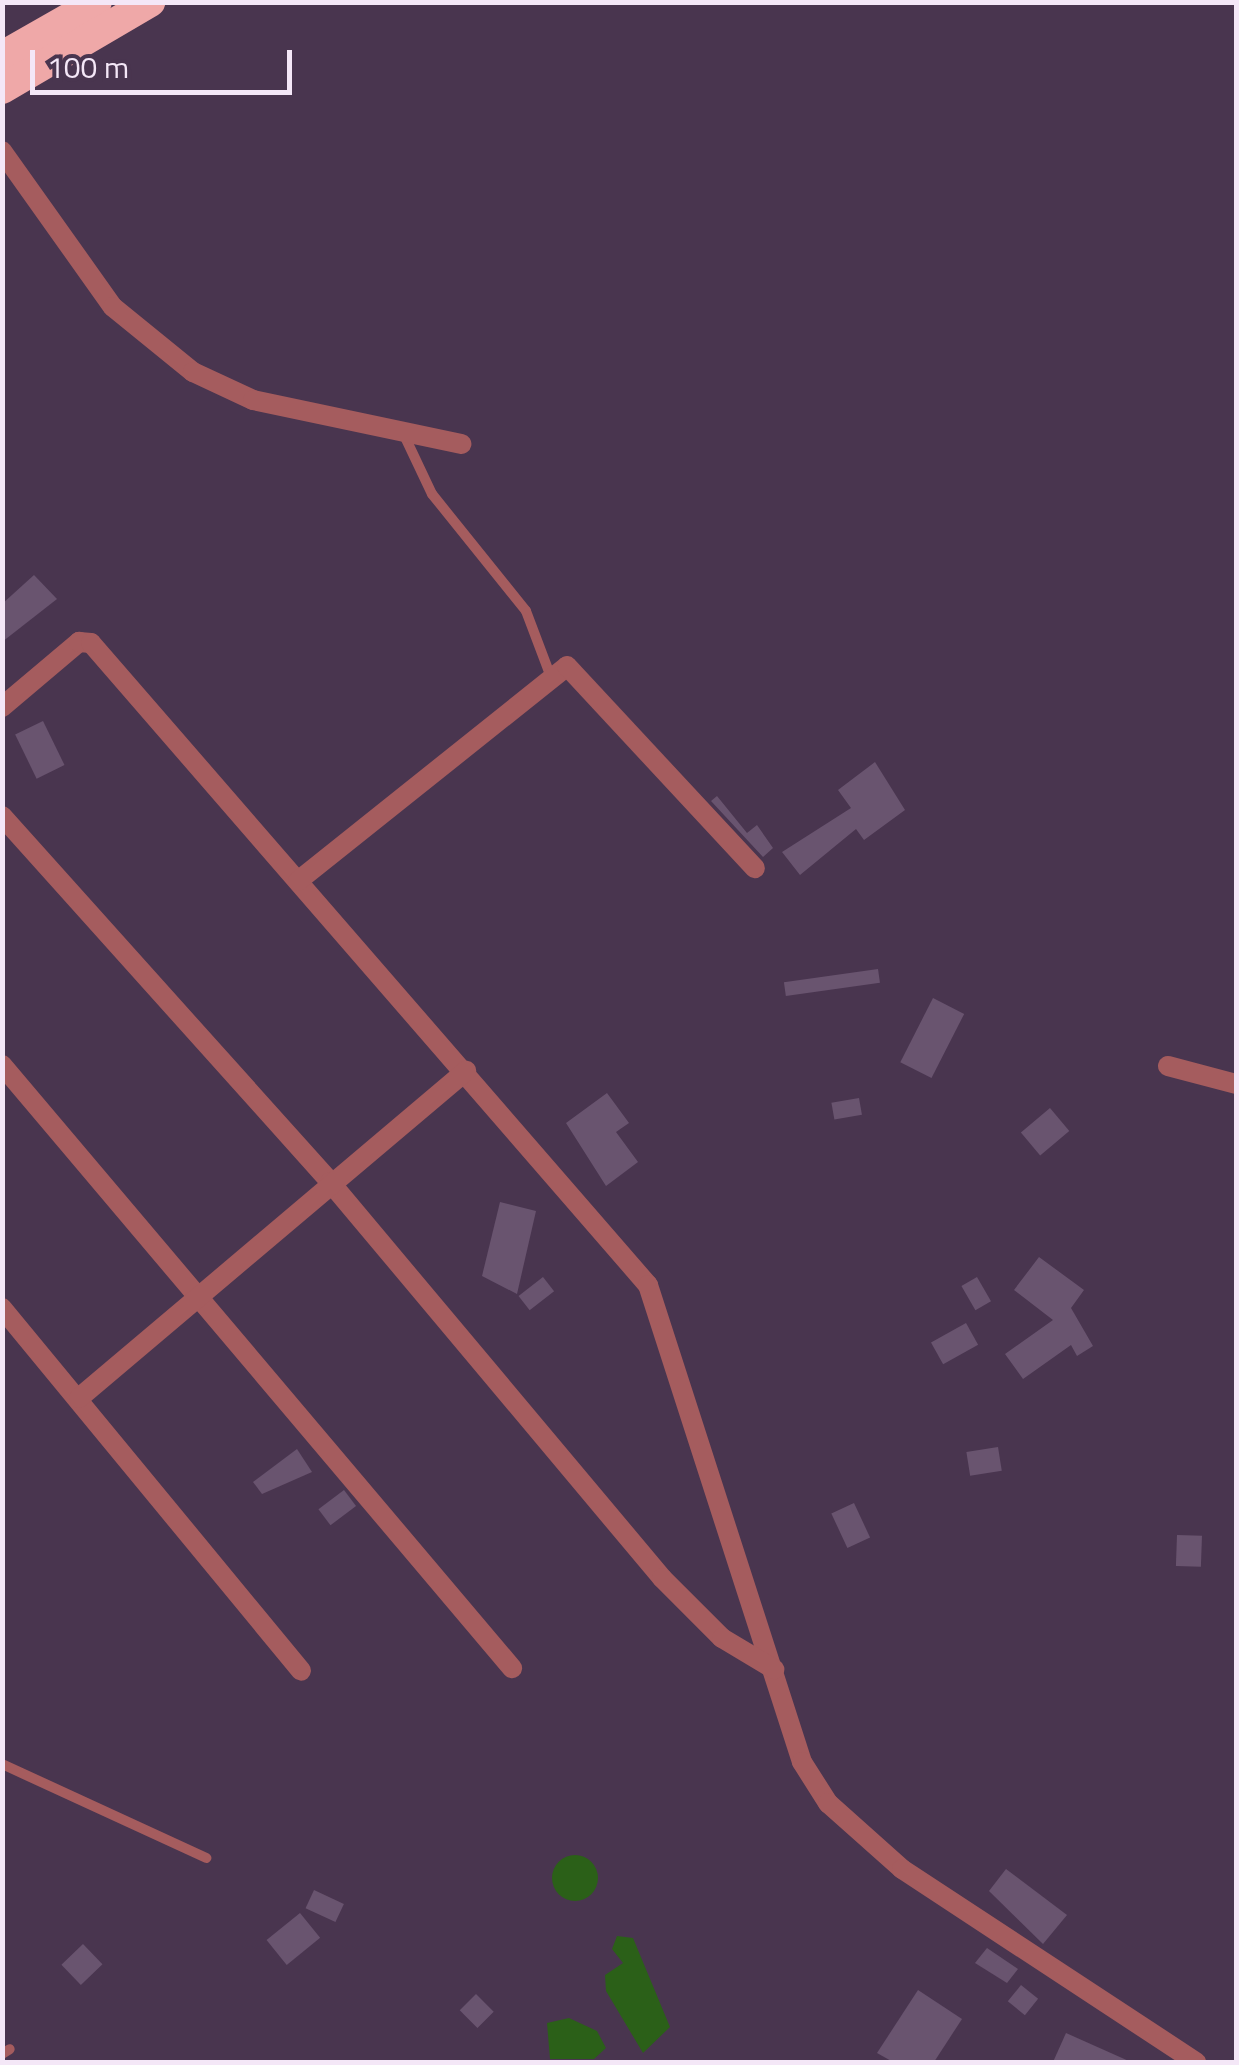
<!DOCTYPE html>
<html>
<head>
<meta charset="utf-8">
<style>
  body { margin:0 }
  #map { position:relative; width:1239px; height:2065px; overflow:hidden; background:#49354f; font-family:"Titillium Web",sans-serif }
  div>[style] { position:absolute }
  .green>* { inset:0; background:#2b6018 }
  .round { border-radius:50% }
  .building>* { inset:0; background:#69546f; transform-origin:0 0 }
  .lane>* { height:10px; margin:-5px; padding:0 5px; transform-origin:5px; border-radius:5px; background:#a55c5e }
  .street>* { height:20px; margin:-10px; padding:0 10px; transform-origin:10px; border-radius:10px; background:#a55c5e }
  .highway>* { height:30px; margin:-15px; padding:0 15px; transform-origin:15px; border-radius:15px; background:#efa8a8 }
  span { translate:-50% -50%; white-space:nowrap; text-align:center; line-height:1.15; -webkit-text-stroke:8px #49354f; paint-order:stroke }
  .frame { position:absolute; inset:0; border:5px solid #f4e7f7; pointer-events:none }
  .scale { position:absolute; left:30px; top:50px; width:262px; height:45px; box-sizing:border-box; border:5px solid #f4e7f7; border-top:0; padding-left:12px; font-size:30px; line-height:35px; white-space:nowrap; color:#f4e7f7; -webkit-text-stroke:8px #49354f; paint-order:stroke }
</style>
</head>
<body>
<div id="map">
  <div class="green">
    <div class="round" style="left:552px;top:1855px;width:46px;height:46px"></div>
    <div style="clip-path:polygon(617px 1936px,633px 1938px,670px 2027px,643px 2053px,606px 1991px,605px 1975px,623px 1963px,612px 1949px)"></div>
    <div style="clip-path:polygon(569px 2018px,597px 2031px,606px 2048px,594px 2059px,550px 2059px,547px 2023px)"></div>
  </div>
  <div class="building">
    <div style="clip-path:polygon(34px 575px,57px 599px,2px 642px,2px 604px)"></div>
    <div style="left:43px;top:721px;width:49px;height:31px;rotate:64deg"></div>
    <div style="clip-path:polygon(875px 762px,905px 810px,864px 840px,856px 829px,800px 875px,782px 852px,851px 808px,838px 790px)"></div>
    <div style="clip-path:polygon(717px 796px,747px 833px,757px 825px,773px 848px,763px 857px,711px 801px)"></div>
    <div style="left:878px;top:969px;width:14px;height:95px;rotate:82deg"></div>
    <div style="left:933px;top:998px;width:35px;height:72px;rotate:27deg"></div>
    <div style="clip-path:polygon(607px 1093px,629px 1123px,616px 1132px,638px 1162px,606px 1186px,566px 1123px)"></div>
    <div style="left:859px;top:1098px;width:17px;height:28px;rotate:80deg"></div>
    <div style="left:1050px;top:1108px;width:30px;height:38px;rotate:50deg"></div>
    <div style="clip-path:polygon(500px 1202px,536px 1211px,517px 1294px,482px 1276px)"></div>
    <div style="clip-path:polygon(1039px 1257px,1084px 1290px,1071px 1308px,1093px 1346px,1077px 1356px,1071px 1345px,1023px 1379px,1005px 1354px,1053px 1320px,1014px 1290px)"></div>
    <div style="left:543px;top:1277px;width:18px;height:31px;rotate:52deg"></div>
    <div style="left:977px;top:1277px;width:28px;height:18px;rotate:60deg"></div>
    <div style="left:966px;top:1323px;width:25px;height:40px;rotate:61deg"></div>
    <div style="left:998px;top:1447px;width:24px;height:32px;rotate:81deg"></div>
    <div style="clip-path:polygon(297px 1449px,312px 1472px,262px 1494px,253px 1482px)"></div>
    <div style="left:344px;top:1490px;width:20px;height:32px;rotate:53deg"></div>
    <div style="left:854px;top:1503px;width:38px;height:25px;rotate:65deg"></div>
    <div style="left:1177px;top:1535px;width:25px;height:31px;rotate:2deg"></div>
    <div style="clip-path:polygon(1006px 1869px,1067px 1915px,1043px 1944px,989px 1891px)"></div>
    <div style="left:314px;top:1890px;width:33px;height:20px;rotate:25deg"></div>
    <div style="left:300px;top:1913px;width:32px;height:43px;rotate:51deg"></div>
    <div style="left:83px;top:1944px;width:28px;height:30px;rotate:46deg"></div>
    <div style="clip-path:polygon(987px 1948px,1018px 1969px,1007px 1983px,975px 1963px)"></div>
    <div style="left:1021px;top:1985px;width:22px;height:21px;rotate:39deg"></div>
    <div style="clip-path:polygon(918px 1990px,962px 2019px,934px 2062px,893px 2062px,877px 2053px)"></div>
    <div style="left:476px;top:1994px;width:25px;height:23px;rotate:45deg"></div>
    <div style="clip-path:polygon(1066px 2033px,1131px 2062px,1053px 2062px)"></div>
  </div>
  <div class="lane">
    <div style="left:405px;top:437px;width:63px;rotate:64.7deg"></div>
    <div style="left:432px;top:494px;width:150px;rotate:51.2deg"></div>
    <div style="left:526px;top:611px;width:65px;rotate:69.3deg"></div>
    <div style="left:2px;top:1764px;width:225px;rotate:24.7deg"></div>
    <div style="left:2px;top:2054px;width:9px;rotate:-32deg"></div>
  </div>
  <div class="street">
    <div style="left:2px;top:151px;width:191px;rotate:54.6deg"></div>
    <div style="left:113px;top:307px;width:103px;rotate:39.1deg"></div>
    <div style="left:193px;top:372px;width:66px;rotate:25deg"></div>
    <div style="left:253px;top:400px;width:213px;rotate:11.9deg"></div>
    <div style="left:2px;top:707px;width:101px;rotate:-40.2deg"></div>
    <div style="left:79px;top:642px;width:12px;rotate:5deg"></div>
    <div style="left:91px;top:643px;width:850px;rotate:49.06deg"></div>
    <div style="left:648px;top:1285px;width:501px;rotate:72.11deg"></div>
    <div style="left:802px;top:1762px;width:49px;rotate:57.6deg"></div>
    <div style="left:828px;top:1803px;width:99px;rotate:41.7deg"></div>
    <div style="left:902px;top:1869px;width:352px;rotate:33.3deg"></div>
    <div style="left:2px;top:816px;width:491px;rotate:48.1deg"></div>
    <div style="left:330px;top:1182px;width:517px;rotate:50.02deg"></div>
    <div style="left:662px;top:1578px;width:85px;rotate:45deg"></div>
    <div style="left:722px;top:1638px;width:61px;rotate:30.8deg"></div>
    <div style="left:298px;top:881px;width:344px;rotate:-38.6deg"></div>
    <div style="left:567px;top:666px;width:276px;rotate:47.1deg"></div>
    <div style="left:2px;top:1065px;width:790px;rotate:49.78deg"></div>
    <div style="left:1168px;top:1066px;width:70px;rotate:14.8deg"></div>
    <div style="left:2px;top:1308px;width:470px;rotate:50.5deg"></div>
    <div style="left:79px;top:1398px;width:507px;rotate:-40.2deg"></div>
  </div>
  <div class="highway">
    <div style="left:2px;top:56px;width:109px;rotate:-29.6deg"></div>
    <div style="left:2px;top:89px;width:172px;rotate:-30.4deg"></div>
  </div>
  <div class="frame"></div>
  <div class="scale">100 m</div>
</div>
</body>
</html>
